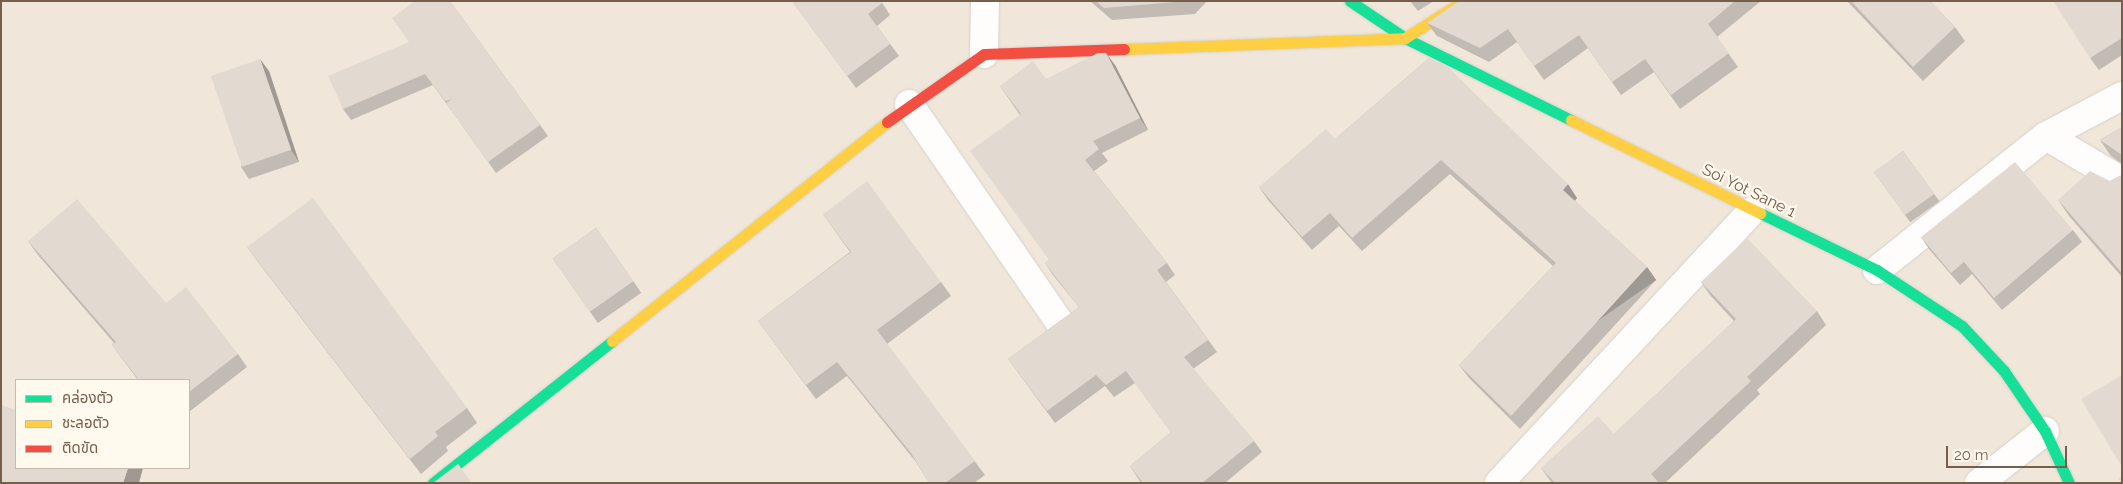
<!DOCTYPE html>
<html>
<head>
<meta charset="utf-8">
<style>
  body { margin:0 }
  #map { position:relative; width:2123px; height:484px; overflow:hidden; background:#f7f4ec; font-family:Raleway,"Noto Sans Thai",sans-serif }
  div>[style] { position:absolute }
  .residential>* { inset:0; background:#f0e7da }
  .roads { filter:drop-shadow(0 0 1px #d7d1ca) drop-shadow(0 0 1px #d7d1ca) }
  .street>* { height:28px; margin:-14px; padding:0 14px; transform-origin:14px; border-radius:14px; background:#fefdfc }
  .fast>* { height:11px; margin:-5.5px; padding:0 5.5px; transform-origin:5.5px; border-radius:5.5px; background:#16e098 }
  .slow>* { height:11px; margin:-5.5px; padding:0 5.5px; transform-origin:5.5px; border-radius:5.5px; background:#ffcf43 }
  .jam>* { height:11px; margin:-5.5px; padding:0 5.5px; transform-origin:5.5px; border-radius:5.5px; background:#f24e42 }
  .wall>* { inset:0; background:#c2bbb4; transform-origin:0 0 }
  .shaded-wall>* { inset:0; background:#9e9992; transform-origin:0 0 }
  .building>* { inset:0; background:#e2dad1; transform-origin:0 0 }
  span { translate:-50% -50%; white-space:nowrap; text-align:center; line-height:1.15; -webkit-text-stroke:4.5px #fff9ee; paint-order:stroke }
  .street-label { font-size:16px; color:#765e4c }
  .frame { position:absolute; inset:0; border:2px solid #765e4c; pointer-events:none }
  .legend { position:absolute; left:15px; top:379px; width:175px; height:90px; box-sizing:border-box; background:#fff9ee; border:1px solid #c8bbad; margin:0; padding:6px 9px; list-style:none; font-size:15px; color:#765e4c }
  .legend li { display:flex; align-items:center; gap:10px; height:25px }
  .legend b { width:25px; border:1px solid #c8bbad }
  .scale { position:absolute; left:1946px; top:446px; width:121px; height:22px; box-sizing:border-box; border:2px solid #765e4c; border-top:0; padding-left:6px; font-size:15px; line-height:18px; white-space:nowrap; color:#765e4c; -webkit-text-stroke:4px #fff9ee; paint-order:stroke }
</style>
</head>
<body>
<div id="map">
  <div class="residential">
    <div style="clip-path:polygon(evenodd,1px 1px,2122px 1px,2122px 483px,1px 483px,1px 1px,16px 380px,189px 380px,189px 468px,16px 468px,16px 380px)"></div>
  </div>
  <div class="roads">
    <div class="street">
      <div style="left:984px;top:54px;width:53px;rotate:-88.9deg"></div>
      <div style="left:909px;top:104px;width:266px;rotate:55.4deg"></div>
      <div style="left:2046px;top:136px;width:86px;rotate:-27.8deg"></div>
      <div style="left:1877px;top:270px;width:216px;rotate:-38.4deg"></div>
      <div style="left:2046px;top:136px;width:88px;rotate:30.6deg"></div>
      <div style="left:1499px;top:483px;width:371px;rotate:-47.1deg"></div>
      <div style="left:1979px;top:483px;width:84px;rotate:-38.2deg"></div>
    </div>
    <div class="fast">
      <div style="left:1350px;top:1px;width:66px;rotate:33.9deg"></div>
      <div style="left:1405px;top:38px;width:185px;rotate:26.3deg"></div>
      <div style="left:1760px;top:213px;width:130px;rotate:26deg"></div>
      <div style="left:1877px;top:270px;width:102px;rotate:33.4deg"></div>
      <div style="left:1962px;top:326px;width:62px;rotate:47deg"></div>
      <div style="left:2004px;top:371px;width:73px;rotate:55.7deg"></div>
      <div style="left:2045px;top:431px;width:57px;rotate:65.2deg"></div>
      <div style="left:433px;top:483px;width:228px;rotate:-38.4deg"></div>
    </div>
    <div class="slow">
      <div style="left:1124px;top:49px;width:281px;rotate:-2.2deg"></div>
      <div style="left:1405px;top:38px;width:69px;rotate:-32.5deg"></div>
      <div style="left:1571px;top:120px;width:211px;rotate:26.2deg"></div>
      <div style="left:612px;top:341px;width:352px;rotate:-38.5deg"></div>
    </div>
    <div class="jam">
      <div style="left:887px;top:122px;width:118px;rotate:-35deg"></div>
      <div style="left:984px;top:54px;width:140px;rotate:-2deg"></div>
    </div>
  </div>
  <div class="wall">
    <div style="clip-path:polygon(450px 1px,548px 136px,496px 173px,433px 85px,351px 120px,343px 109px)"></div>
    <div style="clip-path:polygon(792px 1px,881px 1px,890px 15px,877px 26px,899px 56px,856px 88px)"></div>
    <div style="clip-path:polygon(1090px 1px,1207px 1px,1195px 14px,1112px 20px)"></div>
    <div style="clip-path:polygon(1410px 1px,1434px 1px,1418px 11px)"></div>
    <div style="clip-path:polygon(1459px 1px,1761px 1px,1717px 37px,1738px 67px,1680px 109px,1654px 72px,1621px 95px,1588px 48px,1544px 80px,1517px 42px,1489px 62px,1437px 36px,1427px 23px)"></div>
    <div style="clip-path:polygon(1847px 1px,1930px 1px,1955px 27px,1965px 41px,1923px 81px)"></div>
    <div style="clip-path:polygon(2122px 1px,2122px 55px,2099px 70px,2090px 58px)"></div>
    <div style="clip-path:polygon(1429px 58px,1577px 198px,1575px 201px,1647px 267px,1656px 280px,1520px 429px,1469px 378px,1459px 365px,1553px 266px,1450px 174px,1362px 251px,1339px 226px,1312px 250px,1268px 200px,1259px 187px,1335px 139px)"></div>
    <div style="clip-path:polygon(1115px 65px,1148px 130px,1102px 153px,1108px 161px,1094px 171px,1167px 263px,1175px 275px,1166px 282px,1217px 352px,1193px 369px,1254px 441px,1262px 452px,1225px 483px,1141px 483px,1130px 466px,1171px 432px,1135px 383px,1114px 397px,1105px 386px,1055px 423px,1008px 359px,1079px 307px,1053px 275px,1045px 263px,1049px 260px,1020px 115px,1000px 86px,1046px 79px)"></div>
    <div style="clip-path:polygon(269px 71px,299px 162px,249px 179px,241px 167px)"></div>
    <div style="clip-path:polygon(2122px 127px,2122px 164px,2111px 156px,2100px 140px)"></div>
    <div style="left:1903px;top:151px;width:62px;height:36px;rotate:54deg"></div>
    <div style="clip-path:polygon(2122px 175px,2122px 277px,2069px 216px,2058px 200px,2110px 181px)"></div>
    <div style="clip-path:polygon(823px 214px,941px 282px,951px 296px,887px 344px,985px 475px,974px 483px,929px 483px,916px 462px,847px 376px,816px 399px,758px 321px,850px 252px)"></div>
    <div style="left:596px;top:228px;width:79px;height:53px;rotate:55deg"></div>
    <div style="clip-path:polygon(2073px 230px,2082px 242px,2002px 310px,1972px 274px,1960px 285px,1929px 249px,1921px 237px)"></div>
    <div style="clip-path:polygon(28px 241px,166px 303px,238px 354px,247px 367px,189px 412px,189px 380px,138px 380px,112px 345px,114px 343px,38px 255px)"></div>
    <div style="clip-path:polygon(247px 247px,467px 408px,477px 423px,446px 447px,448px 451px,421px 474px,258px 262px)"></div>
    <div style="clip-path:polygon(1701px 282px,1817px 311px,1826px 325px,1757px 390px,1760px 394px,1665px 483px,1552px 483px,1541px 468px,1614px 434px,1734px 321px,1710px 295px)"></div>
  </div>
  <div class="shaded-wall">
    <div style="clip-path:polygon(1106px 53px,1115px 65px,1148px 130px,1140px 118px)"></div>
    <div style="clip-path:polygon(260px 59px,269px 71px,299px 162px,291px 150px)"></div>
    <div style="clip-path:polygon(1568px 184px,1577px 198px,1572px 203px,1563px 190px)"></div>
    <div style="left:1647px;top:267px;width:16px;height:202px;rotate:55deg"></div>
    <div style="clip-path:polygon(128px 468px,143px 468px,139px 483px,123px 483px)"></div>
  </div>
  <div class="building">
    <div style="clip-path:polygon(415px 1px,450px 1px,540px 125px,488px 162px,446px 103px,452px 99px,445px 101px,425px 74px,343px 109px,328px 76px,409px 42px,392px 18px)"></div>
    <div style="clip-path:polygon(792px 1px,881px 1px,882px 3px,868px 14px,890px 44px,847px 76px)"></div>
    <div style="clip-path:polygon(1096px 1px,1187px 1px,1104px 8px)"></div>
    <div style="clip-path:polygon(1459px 1px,1735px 1px,1708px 24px,1729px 53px,1671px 95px,1645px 59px,1612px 82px,1579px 35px,1534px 66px,1508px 29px,1480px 48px,1427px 23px)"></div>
    <div style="clip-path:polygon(1851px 1px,1930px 1px,1955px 27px,1913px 67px)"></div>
    <div style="clip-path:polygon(2053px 1px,2122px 1px,2122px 38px,2090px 58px)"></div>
    <div style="clip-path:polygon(1098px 53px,1106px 53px,1140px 118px,1093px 141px,1099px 149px,1085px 160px,1167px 263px,1157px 270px,1208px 340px,1184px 357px,1254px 441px,1202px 483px,1143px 483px,1130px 466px,1171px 432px,1126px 371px,1106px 385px,1096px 375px,1047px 411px,1008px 359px,1079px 307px,1045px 263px,1049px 260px,970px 151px,1021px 114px,1000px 86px,1033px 61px,1046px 79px)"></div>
    <div style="clip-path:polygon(1429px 58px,1449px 68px,1568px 184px,1563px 190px,1647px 267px,1511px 416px,1459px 365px,1556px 263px,1441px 160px,1352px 238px,1330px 213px,1302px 237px,1259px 187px,1326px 129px,1335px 139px)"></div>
    <div style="left:260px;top:59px;width:96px;height:52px;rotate:71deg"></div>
    <div style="clip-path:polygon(2122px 127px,2122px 155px,2100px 140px)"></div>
    <div style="left:1903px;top:151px;width:53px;height:36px;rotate:54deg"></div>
    <div style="clip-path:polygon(2015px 162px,2073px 230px,1994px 298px,1964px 262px,1951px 273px,1921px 237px)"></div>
    <div style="clip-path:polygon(2090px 171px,2110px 181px,2122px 175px,2122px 273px,2058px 200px)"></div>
    <div style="clip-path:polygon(867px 181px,941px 282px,877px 330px,975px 461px,945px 483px,929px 483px,911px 453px,837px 362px,806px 385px,758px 321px,851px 252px,823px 214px)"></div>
    <div style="clip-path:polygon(313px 198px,467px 408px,435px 432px,438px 436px,410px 459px,247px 247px)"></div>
    <div style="clip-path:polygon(77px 199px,166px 303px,186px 287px,238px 354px,189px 392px,189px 380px,139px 380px,112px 345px,116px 342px,28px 241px)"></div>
    <div style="left:596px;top:228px;width:65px;height:53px;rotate:55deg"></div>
    <div style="clip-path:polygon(1747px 238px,1817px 311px,1747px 377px,1751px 381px,1651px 474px,1659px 483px,1555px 483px,1541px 468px,1598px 416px,1614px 434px,1736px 319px,1701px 282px)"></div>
    <div style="clip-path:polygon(2122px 375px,2122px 467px,2081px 399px)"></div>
    <div style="clip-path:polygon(1px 405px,16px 410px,16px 468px,128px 468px,123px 483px,1px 483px)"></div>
    <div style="clip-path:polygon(458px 464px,472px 483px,433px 483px)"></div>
    <div style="clip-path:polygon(2122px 476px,2122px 483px,2121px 483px,2118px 478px)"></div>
  </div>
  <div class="street-label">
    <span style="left:1749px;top:191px;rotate:26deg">Soi Yot Sane 1</span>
  </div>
  <div class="frame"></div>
  <ul class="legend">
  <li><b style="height:6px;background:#16e098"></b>คล่องตัว</li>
  <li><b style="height:6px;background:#ffcf43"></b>ชะลอตัว</li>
  <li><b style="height:6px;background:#f24e42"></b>ติดขัด</li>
  </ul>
  <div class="scale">20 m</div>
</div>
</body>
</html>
